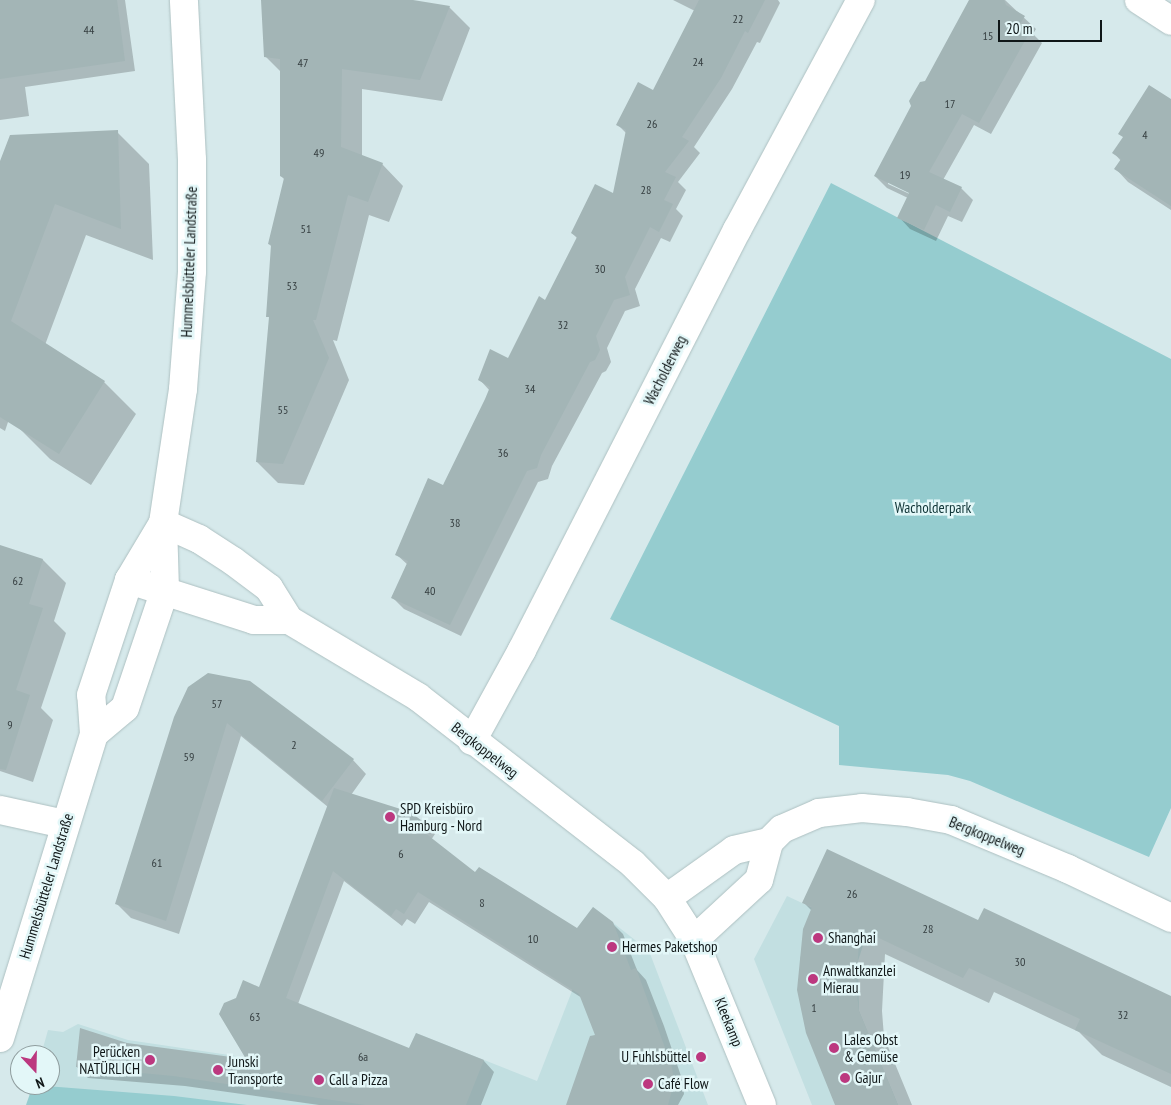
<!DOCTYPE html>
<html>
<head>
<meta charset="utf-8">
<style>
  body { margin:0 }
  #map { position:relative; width:1171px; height:1105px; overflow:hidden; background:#d6e9eb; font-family:"PT Sans Narrow",sans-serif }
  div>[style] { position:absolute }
  .built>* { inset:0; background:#c2dfe1 }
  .green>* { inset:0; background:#95cccf }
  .shadow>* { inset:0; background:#0003 }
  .building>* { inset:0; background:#a3b5b6 }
  .roads { filter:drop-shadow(0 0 1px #adc0c1) drop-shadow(0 0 1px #adc0c1) }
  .minor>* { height:28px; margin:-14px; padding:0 14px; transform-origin:14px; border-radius:14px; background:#fff }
  .secondary>* { height:28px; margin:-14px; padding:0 14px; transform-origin:14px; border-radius:14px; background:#fff }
  .dots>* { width:14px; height:14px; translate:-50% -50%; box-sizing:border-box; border:2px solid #e3f7f8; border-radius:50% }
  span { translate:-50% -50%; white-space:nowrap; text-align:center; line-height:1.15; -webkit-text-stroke:5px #e3f7f8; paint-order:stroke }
  .number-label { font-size:12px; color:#353e40 }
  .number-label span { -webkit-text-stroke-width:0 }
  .street-label { font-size:15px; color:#101718 }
  .park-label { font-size:15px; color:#123638 }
  .poi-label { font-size:15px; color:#101718 }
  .left { translate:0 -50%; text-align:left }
  .right { translate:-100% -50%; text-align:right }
  .north { position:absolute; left:10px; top:1045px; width:50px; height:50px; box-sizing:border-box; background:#e3f7f8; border:1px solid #8f9d9e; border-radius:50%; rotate:159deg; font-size:14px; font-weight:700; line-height:20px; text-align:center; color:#101718 }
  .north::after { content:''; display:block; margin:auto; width:18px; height:22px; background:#bc387f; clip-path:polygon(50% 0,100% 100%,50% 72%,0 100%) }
  .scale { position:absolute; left:998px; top:20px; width:104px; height:22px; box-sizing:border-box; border:2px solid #101718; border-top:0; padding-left:6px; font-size:15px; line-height:18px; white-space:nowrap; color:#101718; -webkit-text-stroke:4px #e3f7f8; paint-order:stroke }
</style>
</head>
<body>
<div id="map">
  <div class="built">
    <div style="clip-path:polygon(787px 896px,867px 933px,858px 961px,859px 1011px,898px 1105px,812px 1105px,754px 959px)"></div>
    <div style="clip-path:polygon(593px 907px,649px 951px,708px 1105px,159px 1105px,39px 1085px,50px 1085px,50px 1055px,41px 1055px,48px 1030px,63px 1032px,78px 1024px,128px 1040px,297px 1065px,409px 1048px,416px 1033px,537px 1081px,593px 937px,579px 926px)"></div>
  </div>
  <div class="green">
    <div style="clip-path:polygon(831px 183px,1171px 359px,1171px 808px,1149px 857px,970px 781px,948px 775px,839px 765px,839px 726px,610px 619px)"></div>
    <div style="clip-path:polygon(33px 1085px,174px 1096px,247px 1105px,26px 1105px)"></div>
  </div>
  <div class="shadow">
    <div style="clip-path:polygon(0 0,125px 0,135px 71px,25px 87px,29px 116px,0 120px)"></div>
    <div style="clip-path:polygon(262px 0,404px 0,449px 7px,470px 28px,442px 101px,362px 89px,362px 156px,382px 164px,403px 186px,389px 222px,369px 215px,337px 341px,333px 340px,349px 380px,304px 485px,278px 483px,257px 462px,270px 319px,268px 316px,272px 247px,269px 244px,285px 180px,281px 176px,281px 72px,265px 56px)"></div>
    <div style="clip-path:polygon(673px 0,778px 0,780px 3px,760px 43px,757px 42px,732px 89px,694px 147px,700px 153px,678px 182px,686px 190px,676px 209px,683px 216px,670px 242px,661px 238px,635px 289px,640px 306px,625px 311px,607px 348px,611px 362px,606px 371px,602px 373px,552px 466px,548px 479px,538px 482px,461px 636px,404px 609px,392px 597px,408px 565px,397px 555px,444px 486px,490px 391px,480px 380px,509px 360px,546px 301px,578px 239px,572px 233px,614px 195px,626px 133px,618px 125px,654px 91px,695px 11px)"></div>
    <div style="clip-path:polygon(evenodd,971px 0,1005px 0,1036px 29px,1033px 34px,1042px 43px,991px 134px,974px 125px,943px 180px,961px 188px,973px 200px,962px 222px,948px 216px,936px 241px,910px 229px,899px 217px,908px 198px,887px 188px,875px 176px,971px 0,888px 182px,915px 194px,914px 196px,888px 184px,888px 182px)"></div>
    <div style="clip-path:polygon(1171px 111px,1171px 210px,1128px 182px,1116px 169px,1121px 161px,1114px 153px)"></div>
    <div style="clip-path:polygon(117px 132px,149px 164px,153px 260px,86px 235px,45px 345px,104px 382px,136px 414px,91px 485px,50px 459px,18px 427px,28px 362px,5px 431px,0 428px,0 165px)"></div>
    <div style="clip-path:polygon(0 546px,43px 560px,66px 583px,54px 621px,66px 633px,41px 708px,53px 720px,33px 782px,0 771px)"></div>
    <div style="clip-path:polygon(189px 688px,353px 760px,366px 774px,351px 795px,424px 824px,435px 834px,431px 840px,475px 874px,578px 930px,612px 923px,623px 934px,637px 970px,646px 980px,664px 1026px,682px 1079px,684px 1094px,678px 1105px,568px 1105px,597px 1036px,582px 998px,429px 902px,415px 924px,407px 919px,402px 926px,344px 881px,298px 1004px,410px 1050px,416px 1035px,484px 1061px,494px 1072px,481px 1105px,319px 1105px,185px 1086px,88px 1078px,77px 1067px,127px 1044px,249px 1061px,260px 989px,328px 807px,241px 736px,179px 934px,131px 918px,117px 904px)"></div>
    <div style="clip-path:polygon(804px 903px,979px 922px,1171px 997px,1171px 1087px,1102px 1055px,1079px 1032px,994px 992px,989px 1003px,885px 954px,882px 1011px,884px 1037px,912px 1105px,837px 1105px,802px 1012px,800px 962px,805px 930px,812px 911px)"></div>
  </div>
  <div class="building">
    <div style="clip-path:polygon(0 0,117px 0,125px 61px,0 79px)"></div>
    <div style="clip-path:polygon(261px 0,413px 0,450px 6px,420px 80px,342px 69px,341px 147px,383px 163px,368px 202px,348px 195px,316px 320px,313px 320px,329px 358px,283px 464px,256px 462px,269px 317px,266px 317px,271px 245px,268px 244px,284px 178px,280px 176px,280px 59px,264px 57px)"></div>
    <div style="clip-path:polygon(699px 0,765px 0,748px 33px,745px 31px,721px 78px,682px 137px,689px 141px,665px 172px,676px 177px,664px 200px,673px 204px,659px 232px,650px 227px,625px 277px,630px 295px,614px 300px,596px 336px,600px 350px,595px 360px,590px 362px,541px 455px,537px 468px,527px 471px,450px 625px,391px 598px,408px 561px,395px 555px,428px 478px,443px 485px,485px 399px,490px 387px,478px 380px,490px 349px,508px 358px,539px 296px,545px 300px,577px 237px,571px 233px,595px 184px,613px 193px,626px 130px,616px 125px,638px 82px,653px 90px)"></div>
    <div style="clip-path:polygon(969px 0,1004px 0,1006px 5px,1025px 16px,1020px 24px,1031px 30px,979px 123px,962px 114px,929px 172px,962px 187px,950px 212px,936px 205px,924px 230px,897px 218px,909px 193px,874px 176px,911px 106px,909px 101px,920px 82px,925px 81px)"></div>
    <div style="clip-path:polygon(1149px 85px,1171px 99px,1171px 206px,1114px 169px,1121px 159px,1112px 153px,1123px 137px,1118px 134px)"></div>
    <div style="clip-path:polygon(118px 130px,121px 229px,55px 204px,11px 321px,105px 381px,59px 454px,0 417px,0 161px,10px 135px)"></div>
    <div style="clip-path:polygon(0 545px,43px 559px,29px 604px,43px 608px,16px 690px,30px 695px,6px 770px,0 769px)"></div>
    <div style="clip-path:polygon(208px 673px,250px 681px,354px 759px,322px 801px,227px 723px,166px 921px,115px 904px,174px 717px,188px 687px)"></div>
    <div style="clip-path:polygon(334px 788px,410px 812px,425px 823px,420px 829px,475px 872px,479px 867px,577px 928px,593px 907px,613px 922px,631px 970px,636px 968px,672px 1067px,674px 1083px,668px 1105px,566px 1105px,590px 1036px,595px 1035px,579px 994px,418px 892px,404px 914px,396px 909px,391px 916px,333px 871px,286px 998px,409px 1048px,416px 1033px,484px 1060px,466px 1105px,365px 1105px,173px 1076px,76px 1067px,80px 1028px,127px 1043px,246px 1059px,219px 1014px,224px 1003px,236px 998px,243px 980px,259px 987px)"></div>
    <div style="clip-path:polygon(827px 849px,978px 920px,984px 908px,1171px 996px,1171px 1074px,1075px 1030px,1080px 1019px,969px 968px,963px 978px,860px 929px,856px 985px,859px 1011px,898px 1105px,835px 1105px,806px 1033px,797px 990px,803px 929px,812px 907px,802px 903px)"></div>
  </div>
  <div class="roads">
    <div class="minor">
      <div style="left:1139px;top:0;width:38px;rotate:33deg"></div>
      <div style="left:163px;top:523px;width:39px;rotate:24deg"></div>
      <div style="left:199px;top:539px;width:40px;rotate:32.9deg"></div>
      <div style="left:233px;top:561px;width:45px;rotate:36.9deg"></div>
      <div style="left:269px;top:588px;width:38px;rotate:58deg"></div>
      <div style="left:289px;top:620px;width:150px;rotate:30.8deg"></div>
      <div style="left:418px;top:697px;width:272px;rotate:37.8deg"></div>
      <div style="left:633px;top:864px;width:48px;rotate:45deg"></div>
      <div style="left:667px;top:898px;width:50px;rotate:57.3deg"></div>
      <div style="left:694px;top:940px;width:178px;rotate:67.6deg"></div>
      <div style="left:129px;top:580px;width:131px;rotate:17.7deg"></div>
      <div style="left:254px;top:620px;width:35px"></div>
      <div style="left:472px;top:741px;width:104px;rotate:-61.2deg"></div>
      <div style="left:522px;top:650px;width:472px;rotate:-62.9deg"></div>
      <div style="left:737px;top:230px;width:261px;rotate:-61.7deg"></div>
      <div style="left:0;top:810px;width:66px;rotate:12.3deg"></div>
      <div style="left:667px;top:898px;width:82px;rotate:-35.6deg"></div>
      <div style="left:734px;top:850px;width:36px;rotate:-13deg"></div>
      <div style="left:694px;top:940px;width:88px;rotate:-42.7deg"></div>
      <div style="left:759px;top:880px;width:39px;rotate:-75deg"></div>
      <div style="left:769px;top:842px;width:18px;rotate:-45deg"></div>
      <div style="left:782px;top:829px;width:40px;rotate:-23.4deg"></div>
      <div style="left:819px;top:813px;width:43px;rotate:-6.6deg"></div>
      <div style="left:862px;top:808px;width:45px;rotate:5.1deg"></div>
      <div style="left:907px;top:812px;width:45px;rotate:10.3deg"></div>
      <div style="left:951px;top:820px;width:127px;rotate:22.7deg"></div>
      <div style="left:1068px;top:869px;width:114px;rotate:25.4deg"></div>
    </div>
    <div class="secondary">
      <div style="left:94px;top:734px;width:40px;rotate:-40deg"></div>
      <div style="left:125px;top:708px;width:125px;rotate:-71.3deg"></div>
      <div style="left:165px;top:590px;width:67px;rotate:-91.7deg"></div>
      <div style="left:163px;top:523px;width:135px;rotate:-81.5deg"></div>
      <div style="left:183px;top:389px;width:118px;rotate:-85.6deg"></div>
      <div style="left:192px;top:271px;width:111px;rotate:-90deg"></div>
      <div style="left:192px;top:160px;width:160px;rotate:-92.9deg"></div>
      <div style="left:0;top:1038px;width:318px;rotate:-72.8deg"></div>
      <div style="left:94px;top:734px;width:39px;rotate:-94deg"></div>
      <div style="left:91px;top:695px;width:121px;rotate:-71.7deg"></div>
      <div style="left:129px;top:580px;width:66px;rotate:-59.2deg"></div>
    </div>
  </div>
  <div class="dots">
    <div style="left:390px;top:817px;background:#bc387f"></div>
    <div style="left:818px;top:938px;background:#bc387f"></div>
    <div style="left:612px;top:947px;background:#bc387f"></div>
    <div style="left:813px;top:979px;background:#bc387f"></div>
    <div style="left:834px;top:1048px;background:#bc387f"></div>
    <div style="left:701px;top:1057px;background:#bc387f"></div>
    <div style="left:150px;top:1060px;background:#bc387f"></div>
    <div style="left:218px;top:1070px;background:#bc387f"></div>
    <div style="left:845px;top:1078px;background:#bc387f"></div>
    <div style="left:319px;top:1080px;background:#bc387f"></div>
    <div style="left:648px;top:1084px;background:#bc387f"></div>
  </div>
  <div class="number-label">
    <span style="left:738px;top:19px">22</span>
    <span style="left:89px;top:30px">44</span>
    <span style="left:988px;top:36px">15</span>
    <span style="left:698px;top:62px">24</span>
    <span style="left:303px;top:63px">47</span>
    <span style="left:950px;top:104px">17</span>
    <span style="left:652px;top:124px">26</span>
    <span style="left:1145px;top:135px">4</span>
    <span style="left:319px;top:153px">49</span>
    <span style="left:905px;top:175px">19</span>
    <span style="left:646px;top:190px">28</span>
    <span style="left:306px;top:229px">51</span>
    <span style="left:600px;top:269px">30</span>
    <span style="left:292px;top:286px">53</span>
    <span style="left:563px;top:325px">32</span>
    <span style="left:530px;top:389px">34</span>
    <span style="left:283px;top:410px">55</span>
    <span style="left:503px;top:453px">36</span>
    <span style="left:455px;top:523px">38</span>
    <span style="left:18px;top:581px">62</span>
    <span style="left:430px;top:591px">40</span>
    <span style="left:217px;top:704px">57</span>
    <span style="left:10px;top:725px">9</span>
    <span style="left:294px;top:745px">2</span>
    <span style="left:189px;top:757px">59</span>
    <span style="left:401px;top:854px">6</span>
    <span style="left:157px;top:863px">61</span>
    <span style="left:852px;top:894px">26</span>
    <span style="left:482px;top:903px">8</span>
    <span style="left:928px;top:929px">28</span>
    <span style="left:533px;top:939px">10</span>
    <span style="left:1020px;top:962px">30</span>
    <span style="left:814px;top:1008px">1</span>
    <span style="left:1123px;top:1015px">32</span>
    <span style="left:255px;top:1017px">63</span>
    <span style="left:363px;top:1057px">6a</span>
  </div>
  <div class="street-label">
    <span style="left:189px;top:262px;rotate:-88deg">Hummelsbütteler Landstraße</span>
    <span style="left:665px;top:370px;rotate:-63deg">Wacholderweg</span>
    <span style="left:485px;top:750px;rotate:38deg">Bergkoppelweg</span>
    <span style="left:987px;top:836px;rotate:22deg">Bergkoppelweg</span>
    <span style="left:46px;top:886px;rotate:-73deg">Hummelsbütteler Landstraße</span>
    <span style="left:729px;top:1022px;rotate:68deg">Kleekamp</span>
  </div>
  <div class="park-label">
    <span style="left:933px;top:508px">Wacholderpark</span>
  </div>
  <div class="poi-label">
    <span class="left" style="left:400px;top:817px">SPD Kreisbüro<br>Hamburg - Nord</span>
    <span class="left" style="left:828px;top:938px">Shanghai</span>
    <span class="left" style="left:622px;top:947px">Hermes Paketshop</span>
    <span class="left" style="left:823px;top:979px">Anwaltkanzlei<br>Mierau</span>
    <span class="left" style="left:844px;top:1048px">Lales Obst<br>&amp; Gemüse</span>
    <span class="right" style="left:140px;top:1060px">Perücken<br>NATÜRLICH</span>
    <span class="right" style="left:691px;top:1057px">U Fuhlsbüttel</span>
    <span class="left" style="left:228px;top:1070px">Junski<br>Transporte</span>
    <span class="left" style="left:855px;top:1078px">Gajur</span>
    <span class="left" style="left:329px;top:1080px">Call a Pizza</span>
    <span class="left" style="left:658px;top:1084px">Café Flow</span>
  </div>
  <div class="north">N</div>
  <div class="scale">20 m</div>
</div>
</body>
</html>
